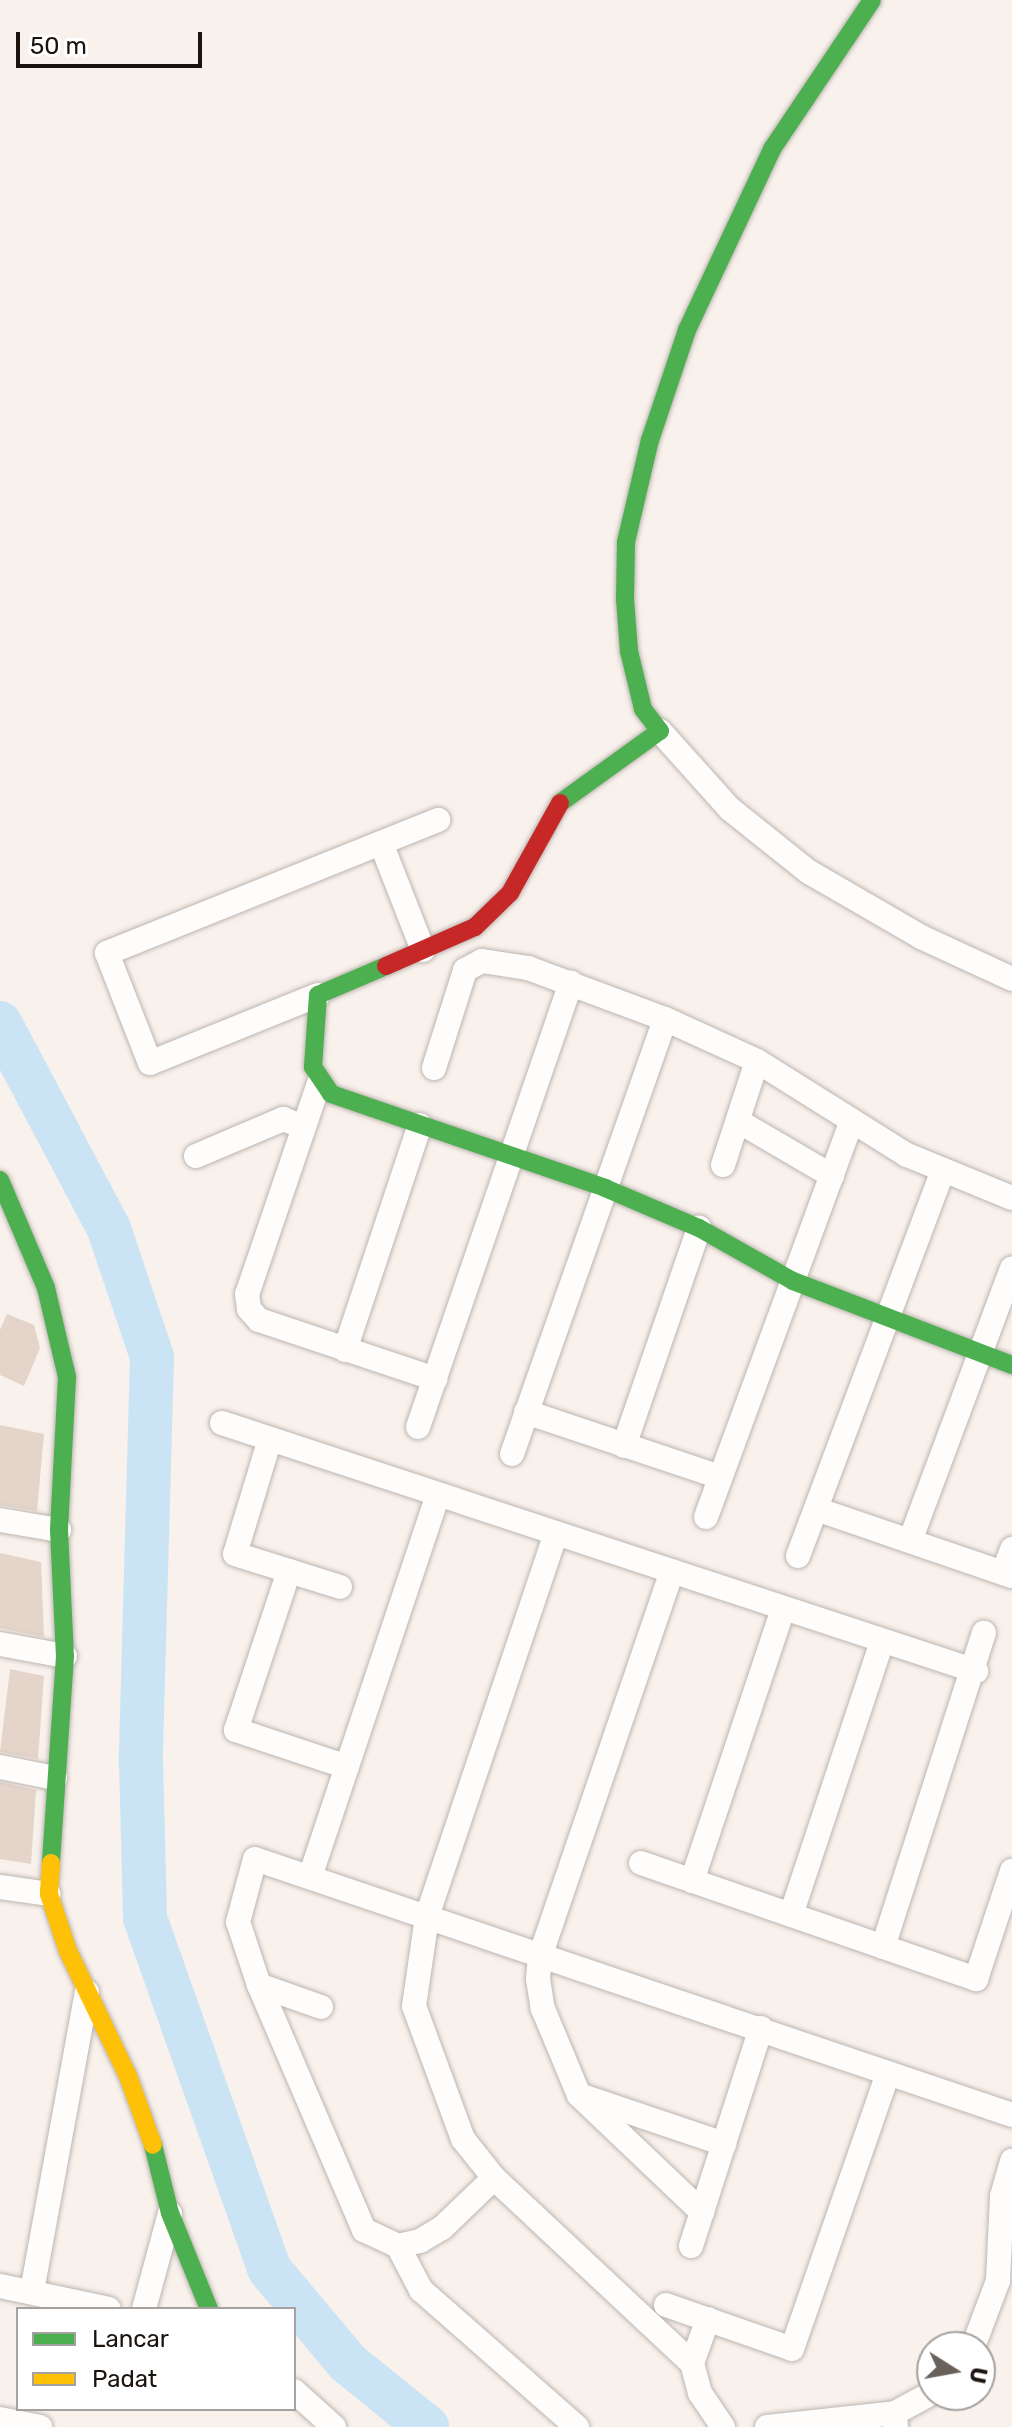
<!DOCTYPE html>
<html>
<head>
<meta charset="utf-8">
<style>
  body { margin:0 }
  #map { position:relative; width:1012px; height:2427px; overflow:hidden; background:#f9f1ec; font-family:Rubik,sans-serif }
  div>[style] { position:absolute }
  .river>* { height:44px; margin:-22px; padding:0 22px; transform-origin:22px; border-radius:22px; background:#cae4f5 }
  .building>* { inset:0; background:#e4d4c9 }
  .roads { filter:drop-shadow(0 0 2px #bcb5b0) drop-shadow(0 0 2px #bcb5b0) }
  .street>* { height:24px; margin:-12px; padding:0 12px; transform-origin:12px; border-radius:12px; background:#fefdfc }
  .fast>* { height:18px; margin:-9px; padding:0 9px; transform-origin:9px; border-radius:9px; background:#4caf50 }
  .slow>* { height:18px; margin:-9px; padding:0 9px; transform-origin:9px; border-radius:9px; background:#ffc107 }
  .jam>* { height:18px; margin:-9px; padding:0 9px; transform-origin:9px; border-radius:9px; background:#c62828 }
  span { translate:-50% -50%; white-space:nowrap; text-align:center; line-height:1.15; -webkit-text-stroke:6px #fff; paint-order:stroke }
  .legend { position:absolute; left:16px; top:2307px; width:280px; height:104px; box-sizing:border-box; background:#fff; border:2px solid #a4a19f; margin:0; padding:10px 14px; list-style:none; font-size:24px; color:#1b130e }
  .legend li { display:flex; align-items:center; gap:16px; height:40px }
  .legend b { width:40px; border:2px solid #a4a19f }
  .north { position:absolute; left:916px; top:2331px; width:80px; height:80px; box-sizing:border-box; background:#fff; border:2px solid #a4a19f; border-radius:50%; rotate:101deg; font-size:22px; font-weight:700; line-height:32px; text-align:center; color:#1b130e }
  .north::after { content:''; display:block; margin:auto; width:28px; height:36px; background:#69615c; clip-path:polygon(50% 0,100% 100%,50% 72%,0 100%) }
  .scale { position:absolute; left:16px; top:32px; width:186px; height:36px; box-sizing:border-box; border:4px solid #1b130e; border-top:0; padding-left:10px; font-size:24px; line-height:28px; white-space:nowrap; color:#1b130e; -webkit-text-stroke:6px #fff; paint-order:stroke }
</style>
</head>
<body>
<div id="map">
  <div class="river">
    <div style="left:0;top:1023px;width:233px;rotate:62.1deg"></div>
    <div style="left:109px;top:1229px;width:135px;rotate:71.4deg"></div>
    <div style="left:152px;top:1357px;width:405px;rotate:91.6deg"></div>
    <div style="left:141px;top:1762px;width:156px;rotate:88.5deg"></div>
    <div style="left:145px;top:1918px;width:372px;rotate:70.5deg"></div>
    <div style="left:269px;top:2269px;width:123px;rotate:50deg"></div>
    <div style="left:348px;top:2363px;width:102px;rotate:39deg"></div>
  </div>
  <div class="building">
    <div style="clip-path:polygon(7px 1314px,34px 1325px,40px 1348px,24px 1386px,0 1375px,0 1330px)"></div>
    <div style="clip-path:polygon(0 1425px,44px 1434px,37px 1511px,0 1505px)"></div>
    <div style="clip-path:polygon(0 1553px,41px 1562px,44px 1637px,0 1628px)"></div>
    <div style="clip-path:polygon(10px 1669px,44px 1676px,38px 1759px,0 1752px)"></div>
    <div style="clip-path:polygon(0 1782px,36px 1790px,31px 1864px,0 1859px)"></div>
  </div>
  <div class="roads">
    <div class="street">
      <div style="left:660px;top:731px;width:105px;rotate:48.1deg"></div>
      <div style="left:730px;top:809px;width:101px;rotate:38.6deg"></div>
      <div style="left:809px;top:872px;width:129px;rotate:30.1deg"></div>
      <div style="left:921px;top:937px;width:100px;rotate:24.8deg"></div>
      <div style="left:381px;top:843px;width:115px;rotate:68.6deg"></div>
      <div style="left:318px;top:995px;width:181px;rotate:158deg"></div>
      <div style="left:150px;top:1063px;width:118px;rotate:-111.4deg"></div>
      <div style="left:107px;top:953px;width:357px;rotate:-21.9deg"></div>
      <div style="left:434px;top:1068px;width:103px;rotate:-72.4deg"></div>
      <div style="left:465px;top:970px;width:19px;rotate:-28deg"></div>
      <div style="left:482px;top:961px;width:47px;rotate:8.7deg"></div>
      <div style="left:528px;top:968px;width:146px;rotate:20.4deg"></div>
      <div style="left:665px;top:1019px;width:101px;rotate:24.5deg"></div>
      <div style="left:757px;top:1061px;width:177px;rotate:32.1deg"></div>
      <div style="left:907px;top:1155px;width:113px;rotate:22.3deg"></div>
      <div style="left:319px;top:1083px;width:223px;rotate:108.8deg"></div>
      <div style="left:247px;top:1294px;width:15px;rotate:82deg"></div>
      <div style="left:249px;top:1309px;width:15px;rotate:48deg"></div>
      <div style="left:259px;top:1320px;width:186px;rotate:18.5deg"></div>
      <div style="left:738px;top:1121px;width:109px;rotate:30.3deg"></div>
      <div style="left:196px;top:1156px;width:95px;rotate:-23deg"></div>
      <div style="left:283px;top:1119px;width:22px;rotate:21deg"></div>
      <div style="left:723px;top:1165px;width:109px;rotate:-71.9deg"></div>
      <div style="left:345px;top:1350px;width:237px;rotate:-71.6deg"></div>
      <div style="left:526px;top:1412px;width:205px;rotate:18.5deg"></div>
      <div style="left:222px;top:1423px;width:794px;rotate:18.21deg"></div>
      <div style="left:418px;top:1427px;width:470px;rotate:-71deg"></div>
      <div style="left:270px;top:1439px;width:120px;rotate:106.9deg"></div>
      <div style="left:235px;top:1554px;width:110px;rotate:17.4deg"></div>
      <div style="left:624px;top:1446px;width:231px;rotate:-71deg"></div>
      <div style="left:512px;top:1454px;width:461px;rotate:-70.6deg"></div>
      <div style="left:816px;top:1509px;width:207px;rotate:18.9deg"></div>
      <div style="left:706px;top:1517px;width:422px;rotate:-69.8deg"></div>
      <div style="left:0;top:1520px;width:60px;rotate:9.6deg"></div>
      <div style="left:556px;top:1533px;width:405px;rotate:108.6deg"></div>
      <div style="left:427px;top:1917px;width:90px;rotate:98.3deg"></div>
      <div style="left:414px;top:2006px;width:142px;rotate:69.8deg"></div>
      <div style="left:463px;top:2139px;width:50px;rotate:51.5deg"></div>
      <div style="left:494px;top:2178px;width:271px;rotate:43.1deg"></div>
      <div style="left:910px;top:1541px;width:291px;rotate:-69.5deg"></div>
      <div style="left:798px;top:1556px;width:412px;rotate:-69.4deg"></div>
      <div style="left:289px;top:1571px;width:168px;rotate:108.4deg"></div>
      <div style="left:236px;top:1730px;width:117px;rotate:18.4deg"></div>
      <div style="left:672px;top:1571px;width:407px;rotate:108.9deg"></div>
      <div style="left:540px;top:1956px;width:23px;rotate:95deg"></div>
      <div style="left:538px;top:1979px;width:30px;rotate:81deg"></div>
      <div style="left:543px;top:2009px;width:93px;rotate:67.3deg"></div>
      <div style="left:579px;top:2095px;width:170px;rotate:43.6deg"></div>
      <div style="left:1003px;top:1573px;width:26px;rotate:-69deg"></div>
      <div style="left:0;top:1644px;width:66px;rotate:10.5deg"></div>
      <div style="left:0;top:1767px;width:56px;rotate:11.3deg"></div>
      <div style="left:641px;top:1863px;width:355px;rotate:19.1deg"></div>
      <div style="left:976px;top:1979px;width:114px;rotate:-71.6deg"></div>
      <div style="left:310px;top:1877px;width:403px;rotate:-71.5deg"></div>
      <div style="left:692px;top:1881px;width:287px;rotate:-71.5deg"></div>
      <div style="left:0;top:1887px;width:49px;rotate:8.1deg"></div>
      <div style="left:791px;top:1915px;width:289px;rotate:-71.6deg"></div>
      <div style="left:883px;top:1947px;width:330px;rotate:-72.2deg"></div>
      <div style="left:259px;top:1985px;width:267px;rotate:66.8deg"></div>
      <div style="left:364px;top:2230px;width:38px;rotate:25deg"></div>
      <div style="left:398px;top:2246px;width:23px;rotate:-13deg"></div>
      <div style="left:420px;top:2241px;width:26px;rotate:-31deg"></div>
      <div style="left:442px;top:2228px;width:72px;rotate:-43.9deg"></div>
      <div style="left:321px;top:2007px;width:66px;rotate:-160.5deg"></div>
      <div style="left:259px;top:1985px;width:66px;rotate:-108.4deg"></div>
      <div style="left:238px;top:1922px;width:65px;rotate:-74.9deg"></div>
      <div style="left:255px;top:1859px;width:799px;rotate:18.68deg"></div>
      <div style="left:585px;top:2097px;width:147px;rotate:18.7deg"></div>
      <div style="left:398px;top:2246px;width:50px;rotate:62.4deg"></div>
      <div style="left:421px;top:2290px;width:208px;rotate:41.3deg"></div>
      <div style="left:691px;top:2246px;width:229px;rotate:-72.2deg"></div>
      <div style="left:0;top:2286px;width:111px;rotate:11.9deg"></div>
      <div style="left:32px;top:2291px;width:304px;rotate:-79.6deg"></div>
      <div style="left:666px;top:2305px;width:133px;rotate:19.2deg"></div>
      <div style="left:792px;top:2349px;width:292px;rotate:-70.8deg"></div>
      <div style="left:144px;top:2309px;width:99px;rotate:-74.8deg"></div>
      <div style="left:708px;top:2319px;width:47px;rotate:110deg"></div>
      <div style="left:692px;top:2363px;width:31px;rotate:75deg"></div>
      <div style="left:700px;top:2393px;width:41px;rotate:55.9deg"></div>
      <div style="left:973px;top:2347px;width:71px;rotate:-69.3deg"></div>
      <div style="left:998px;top:2281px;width:85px;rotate:-87.3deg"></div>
      <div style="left:1002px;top:2196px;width:37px;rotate:-74deg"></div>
      <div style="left:294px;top:2391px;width:54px;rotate:42deg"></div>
      <div style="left:0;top:2419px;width:41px;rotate:11.3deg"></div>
      <div style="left:767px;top:2427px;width:129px;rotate:-6.2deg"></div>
      <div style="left:896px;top:2427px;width:14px;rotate:-94deg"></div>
      <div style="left:895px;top:2413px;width:42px;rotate:-28.4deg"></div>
    </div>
    <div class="fast">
      <div style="left:560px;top:803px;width:123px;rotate:-35.8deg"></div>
      <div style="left:660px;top:731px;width:28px;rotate:-128deg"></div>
      <div style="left:643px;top:709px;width:60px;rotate:-103.6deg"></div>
      <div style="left:629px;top:651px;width:52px;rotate:-94.4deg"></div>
      <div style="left:625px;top:599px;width:57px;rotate:-89deg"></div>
      <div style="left:626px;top:542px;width:105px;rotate:-76.8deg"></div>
      <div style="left:650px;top:440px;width:116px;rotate:-71.4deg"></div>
      <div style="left:687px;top:330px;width:200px;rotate:-64.8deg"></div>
      <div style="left:772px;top:149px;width:179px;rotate:-56.1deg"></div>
      <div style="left:386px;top:966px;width:74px;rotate:156.9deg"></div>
      <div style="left:318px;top:995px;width:72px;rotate:94deg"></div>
      <div style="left:313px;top:1067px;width:32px;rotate:56deg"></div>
      <div style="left:331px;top:1094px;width:290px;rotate:18.9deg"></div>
      <div style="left:605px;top:1188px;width:102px;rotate:23.1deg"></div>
      <div style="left:699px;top:1228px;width:108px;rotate:29.4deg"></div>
      <div style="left:793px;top:1281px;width:235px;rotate:21deg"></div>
      <div style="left:0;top:1180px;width:117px;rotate:66.9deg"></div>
      <div style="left:46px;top:1288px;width:91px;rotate:76.7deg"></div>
      <div style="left:67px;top:1377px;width:153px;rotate:93deg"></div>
      <div style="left:59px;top:1530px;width:126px;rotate:87.3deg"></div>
      <div style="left:65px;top:1656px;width:207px;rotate:93.9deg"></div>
      <div style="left:153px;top:2145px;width:70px;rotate:76deg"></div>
      <div style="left:170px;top:2213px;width:104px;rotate:67.9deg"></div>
    </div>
    <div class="slow">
      <div style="left:51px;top:1863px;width:31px;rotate:94deg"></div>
      <div style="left:49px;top:1894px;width:60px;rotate:71.6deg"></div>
      <div style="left:68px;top:1951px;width:139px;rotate:64.4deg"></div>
      <div style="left:128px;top:2076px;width:73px;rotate:70.1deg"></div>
    </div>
    <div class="jam">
      <div style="left:386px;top:966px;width:97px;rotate:-23.7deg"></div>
      <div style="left:475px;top:927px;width:49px;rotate:-44.2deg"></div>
      <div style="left:510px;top:893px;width:103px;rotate:-60.9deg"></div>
    </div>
  </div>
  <ul class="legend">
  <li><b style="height:10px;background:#4caf50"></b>Lancar</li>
  <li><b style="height:10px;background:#ffc107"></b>Padat</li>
  </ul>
  <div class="north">U</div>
  <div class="scale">50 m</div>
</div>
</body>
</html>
